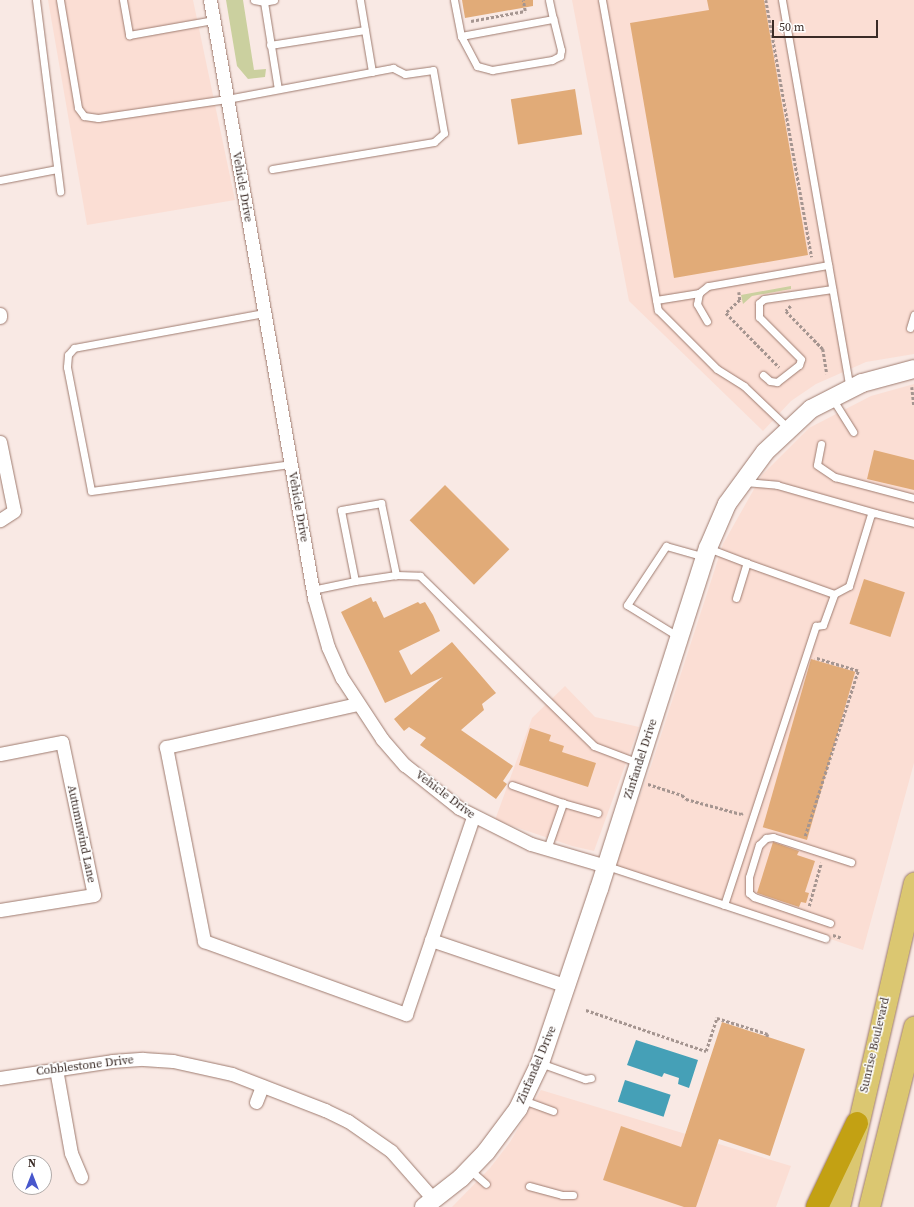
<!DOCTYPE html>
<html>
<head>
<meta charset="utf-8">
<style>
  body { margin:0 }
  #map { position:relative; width:914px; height:1207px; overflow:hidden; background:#f9e9e4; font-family:"Source Serif 4",serif }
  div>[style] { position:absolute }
  .built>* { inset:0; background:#fbded4 }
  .green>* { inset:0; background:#cbd09f }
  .water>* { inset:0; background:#45a0b7; transform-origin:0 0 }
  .building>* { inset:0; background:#e1ab78; transform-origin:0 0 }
  .path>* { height:2.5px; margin-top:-1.25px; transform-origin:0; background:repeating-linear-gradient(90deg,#a59590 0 3px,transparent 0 5px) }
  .roads { filter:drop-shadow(0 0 1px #9e7b6f) drop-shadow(0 0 1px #9e7b6f) }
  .lane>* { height:7px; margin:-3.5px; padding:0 3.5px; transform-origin:3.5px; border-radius:3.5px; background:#fff }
  .street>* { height:13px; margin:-6.5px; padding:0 6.5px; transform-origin:6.5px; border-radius:6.5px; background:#fff }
  .secondary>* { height:18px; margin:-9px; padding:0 9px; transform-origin:9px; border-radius:9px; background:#fff }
  .primary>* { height:21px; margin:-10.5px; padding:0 10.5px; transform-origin:10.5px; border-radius:10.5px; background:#dbc771 }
  .highway>* { height:22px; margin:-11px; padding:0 11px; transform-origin:11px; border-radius:11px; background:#c3a113 }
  span { translate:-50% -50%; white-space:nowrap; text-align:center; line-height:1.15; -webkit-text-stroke:3px #fff; paint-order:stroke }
  .street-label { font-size:12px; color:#3a2b26 }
  .north { position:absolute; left:12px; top:1155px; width:40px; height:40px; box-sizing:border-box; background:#fff; border:1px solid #b0aaa8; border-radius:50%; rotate:0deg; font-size:11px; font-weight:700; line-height:16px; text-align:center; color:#3a2b26 }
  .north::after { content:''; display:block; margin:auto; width:14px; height:18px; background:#4857cc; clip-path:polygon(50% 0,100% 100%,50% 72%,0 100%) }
  .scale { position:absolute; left:772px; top:20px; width:106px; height:18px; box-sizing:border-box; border:2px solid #3a2b26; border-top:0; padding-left:5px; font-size:12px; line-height:14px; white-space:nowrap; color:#3a2b26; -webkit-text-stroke:3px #fff; paint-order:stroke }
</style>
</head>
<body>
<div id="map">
  <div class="built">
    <div style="clip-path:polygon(48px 0,193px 0,235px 200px,87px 225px)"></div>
    <div style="clip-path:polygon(572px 0,914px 0,914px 354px,866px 362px,816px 384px,791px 401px,763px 431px,629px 301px)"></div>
    <div style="clip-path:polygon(914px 384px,914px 763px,863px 950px,614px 866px,651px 766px,723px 544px,762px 475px,809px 428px,871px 396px)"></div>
    <div style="clip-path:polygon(565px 686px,595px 717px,639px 727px,594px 851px,572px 846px,495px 820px,532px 718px)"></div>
    <div style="clip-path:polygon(541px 1090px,791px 1166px,776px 1207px,452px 1207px,490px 1168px,510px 1142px)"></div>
  </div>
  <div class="green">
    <div style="clip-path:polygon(226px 0,243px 0,254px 70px,266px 69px,265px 77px,248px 79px,237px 66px)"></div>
    <div style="clip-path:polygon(791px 286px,791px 289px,752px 296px,743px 304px,741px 295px)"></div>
  </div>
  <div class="water">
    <div style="clip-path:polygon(636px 1040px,698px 1060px,689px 1088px,678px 1084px,679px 1078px,664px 1073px,662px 1077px,627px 1065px)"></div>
    <div style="left:625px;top:1080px;width:48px;height:23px;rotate:18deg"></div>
  </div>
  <div class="building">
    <div style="clip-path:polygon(462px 0,533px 0,533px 6px,465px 18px)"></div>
    <div style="clip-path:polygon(707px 0,764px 0,808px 255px,674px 278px,630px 23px,709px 10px)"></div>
    <div style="left:575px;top:89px;width:46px;height:65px;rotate:81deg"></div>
    <div style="clip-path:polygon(874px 450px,914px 460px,914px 490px,867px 479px)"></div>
    <div style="left:445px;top:485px;width:91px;height:50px;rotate:45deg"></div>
    <div style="left:864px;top:579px;width:43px;height:47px;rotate:18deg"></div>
    <div style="clip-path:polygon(371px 597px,373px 602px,376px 601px,384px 618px,418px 602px,420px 604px,425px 602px,433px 615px,440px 631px,399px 651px,411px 675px,452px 642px,496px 693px,482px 704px,484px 710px,461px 730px,513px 766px,503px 781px,507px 784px,496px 799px,420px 745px,426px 738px,409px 727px,404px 731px,394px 719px,443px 677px,385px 703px,341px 612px)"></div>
    <div style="left:811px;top:659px;width:46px;height:175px;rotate:16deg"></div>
    <div style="clip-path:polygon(530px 728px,551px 735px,549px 741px,564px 746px,562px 752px,596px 763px,588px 787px,519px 765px)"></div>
    <div style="clip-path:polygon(773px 842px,799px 851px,797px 855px,815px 861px,805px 892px,809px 893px,806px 903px,801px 902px,799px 907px,757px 893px)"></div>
    <div style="clip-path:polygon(722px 1022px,805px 1049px,770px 1156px,719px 1139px,696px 1207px,684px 1207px,603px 1180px,621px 1126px,681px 1147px)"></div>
  </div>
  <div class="path">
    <div style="left:766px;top:0;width:261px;rotate:79.9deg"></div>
    <div style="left:471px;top:21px;width:55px;rotate:-10.5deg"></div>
    <div style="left:525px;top:11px;width:11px;rotate:-100deg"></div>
    <div style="left:739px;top:292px;width:8px;rotate:83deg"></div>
    <div style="left:740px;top:300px;width:19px;rotate:137deg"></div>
    <div style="left:726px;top:313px;width:76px;rotate:45.5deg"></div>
    <div style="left:791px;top:306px;width:7px;rotate:135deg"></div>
    <div style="left:786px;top:311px;width:53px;rotate:45.8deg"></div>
    <div style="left:823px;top:349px;width:25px;rotate:81deg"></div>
    <div style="left:912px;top:387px;width:18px;rotate:84deg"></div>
    <div style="left:648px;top:784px;width:36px;rotate:18deg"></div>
    <div style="left:682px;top:795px;width:6px;rotate:45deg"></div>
    <div style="left:686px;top:799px;width:57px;rotate:15.3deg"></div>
    <div style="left:741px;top:814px;width:2px;rotate:-27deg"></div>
    <div style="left:805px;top:836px;width:173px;rotate:-72.2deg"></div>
    <div style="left:858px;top:671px;width:45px;rotate:-163.2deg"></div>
    <div style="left:809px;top:906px;width:45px;rotate:-74.4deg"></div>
    <div style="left:833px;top:935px;width:9px;rotate:18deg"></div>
    <div style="left:586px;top:1010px;width:127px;rotate:18.9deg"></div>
    <div style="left:706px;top:1051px;width:35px;rotate:-72deg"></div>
    <div style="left:717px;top:1018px;width:53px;rotate:17.4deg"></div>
    <div style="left:768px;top:1034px;width:3px;rotate:108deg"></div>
  </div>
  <div class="roads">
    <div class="lane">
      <div style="left:36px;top:0;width:193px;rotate:82.8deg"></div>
      <div style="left:60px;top:0;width:109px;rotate:80.5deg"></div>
      <div style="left:78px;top:108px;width:10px;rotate:53deg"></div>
      <div style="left:84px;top:116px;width:14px;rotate:8deg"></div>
      <div style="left:98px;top:118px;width:130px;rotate:-8.4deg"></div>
      <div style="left:227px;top:99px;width:169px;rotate:-10.6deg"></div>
      <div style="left:393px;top:68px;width:13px;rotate:27deg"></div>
      <div style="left:405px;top:74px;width:28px;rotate:-8deg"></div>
      <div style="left:433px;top:70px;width:64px;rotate:80.1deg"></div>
      <div style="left:444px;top:133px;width:13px;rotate:138deg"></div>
      <div style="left:434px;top:142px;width:164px;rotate:170.5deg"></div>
      <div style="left:123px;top:0;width:36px;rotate:80deg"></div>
      <div style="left:129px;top:35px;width:85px;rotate:-10.1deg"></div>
      <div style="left:254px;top:0;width:10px;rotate:11deg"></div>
      <div style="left:274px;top:0;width:10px;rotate:169deg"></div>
      <div style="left:264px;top:2px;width:88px;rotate:80.9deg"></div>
      <div style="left:360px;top:0;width:73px;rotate:80.5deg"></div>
      <div style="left:454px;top:0;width:37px;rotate:79deg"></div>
      <div style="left:461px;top:36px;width:94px;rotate:-10.5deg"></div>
      <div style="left:553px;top:19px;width:19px;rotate:-102deg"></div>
      <div style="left:602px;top:0;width:315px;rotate:79.8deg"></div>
      <div style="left:658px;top:310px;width:83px;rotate:45deg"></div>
      <div style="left:717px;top:369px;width:32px;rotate:32deg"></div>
      <div style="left:744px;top:386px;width:61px;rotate:43.7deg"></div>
      <div style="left:782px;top:0;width:395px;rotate:80.1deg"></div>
      <div style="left:461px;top:36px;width:34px;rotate:62deg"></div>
      <div style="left:477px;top:66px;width:16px;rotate:15deg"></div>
      <div style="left:492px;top:70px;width:61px;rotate:-9.5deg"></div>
      <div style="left:552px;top:60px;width:9px;rotate:-27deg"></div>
      <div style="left:560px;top:56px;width:6px;rotate:-81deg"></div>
      <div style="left:561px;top:50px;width:32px;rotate:-104deg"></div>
      <div style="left:270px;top:45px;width:96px;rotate:-9deg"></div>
      <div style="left:0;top:180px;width:58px;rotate:-10.9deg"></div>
      <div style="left:699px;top:293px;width:11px;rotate:100deg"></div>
      <div style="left:697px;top:304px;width:20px;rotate:60deg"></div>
      <div style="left:656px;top:300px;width:44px;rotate:-9.2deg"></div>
      <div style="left:699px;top:293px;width:11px;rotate:-38deg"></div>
      <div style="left:708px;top:286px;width:122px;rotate:-9.9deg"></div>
      <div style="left:264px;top:313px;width:193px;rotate:169.6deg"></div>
      <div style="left:74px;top:348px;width:9px;rotate:131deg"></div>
      <div style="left:68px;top:355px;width:12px;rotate:95deg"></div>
      <div style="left:67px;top:367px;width:126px;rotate:79deg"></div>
      <div style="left:91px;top:491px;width:201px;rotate:-7.7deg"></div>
      <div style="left:910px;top:328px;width:14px;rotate:-73deg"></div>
      <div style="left:763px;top:375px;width:9px;rotate:41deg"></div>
      <div style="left:770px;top:381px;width:7px;rotate:8deg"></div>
      <div style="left:777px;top:382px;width:28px;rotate:-38deg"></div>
      <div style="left:799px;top:365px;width:6px;rotate:-72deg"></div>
      <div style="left:801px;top:359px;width:59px;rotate:-135deg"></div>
      <div style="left:759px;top:317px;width:14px;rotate:-90deg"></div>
      <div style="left:759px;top:303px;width:6px;rotate:-39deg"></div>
      <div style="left:764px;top:299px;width:69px;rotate:-8.4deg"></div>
      <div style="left:832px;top:398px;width:40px;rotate:58deg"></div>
      <div style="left:821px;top:444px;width:21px;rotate:101deg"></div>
      <div style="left:817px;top:465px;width:22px;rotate:34deg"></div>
      <div style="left:835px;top:477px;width:82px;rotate:14.9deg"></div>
      <div style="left:745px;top:482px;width:32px;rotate:5deg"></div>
      <div style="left:777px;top:485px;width:102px;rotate:15.9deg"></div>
      <div style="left:708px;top:548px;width:42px;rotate:21deg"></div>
      <div style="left:396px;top:575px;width:24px;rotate:2deg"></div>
      <div style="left:420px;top:576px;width:243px;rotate:44.3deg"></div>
      <div style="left:594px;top:746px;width:48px;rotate:20.7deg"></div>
      <div style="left:312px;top:590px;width:44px;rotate:-11.8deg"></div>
      <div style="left:355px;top:581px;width:72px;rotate:-101.2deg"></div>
      <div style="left:341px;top:510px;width:41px;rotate:-9.9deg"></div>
      <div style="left:381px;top:503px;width:74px;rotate:78.2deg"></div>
      <div style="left:396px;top:575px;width:41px;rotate:171.7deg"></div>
      <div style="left:736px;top:598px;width:37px;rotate:-73deg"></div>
      <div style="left:747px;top:563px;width:92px;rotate:19.6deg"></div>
      <div style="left:679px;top:637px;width:61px;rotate:-148.4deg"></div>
      <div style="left:627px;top:605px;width:71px;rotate:-56.5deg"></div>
      <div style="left:666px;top:546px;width:41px;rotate:15.8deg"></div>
      <div style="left:512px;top:785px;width:54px;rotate:19.4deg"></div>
      <div style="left:547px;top:849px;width:49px;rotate:-70.8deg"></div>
      <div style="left:563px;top:803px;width:36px;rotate:16deg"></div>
      <div style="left:607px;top:866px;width:230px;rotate:18.3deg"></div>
      <div style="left:724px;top:905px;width:294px;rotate:-71.8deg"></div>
      <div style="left:816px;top:626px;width:7px;rotate:-8deg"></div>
      <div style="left:823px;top:625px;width:33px;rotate:-70deg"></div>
      <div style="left:834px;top:594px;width:17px;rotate:-28deg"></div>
      <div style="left:849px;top:586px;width:75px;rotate:-73deg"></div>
      <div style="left:871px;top:514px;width:4px;rotate:-14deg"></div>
      <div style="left:875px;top:513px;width:40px;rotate:14.4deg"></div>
      <div style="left:830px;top:923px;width:80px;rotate:-161.1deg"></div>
      <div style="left:754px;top:897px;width:6px;rotate:-141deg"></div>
      <div style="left:749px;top:893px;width:16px;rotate:-90deg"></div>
      <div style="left:749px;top:877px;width:34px;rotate:-73deg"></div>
      <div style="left:759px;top:845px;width:10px;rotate:-45deg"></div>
      <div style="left:766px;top:838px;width:7px;rotate:-8deg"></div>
      <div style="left:773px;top:837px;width:82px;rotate:17.8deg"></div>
      <div style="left:540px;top:1063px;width:48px;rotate:19.6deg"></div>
      <div style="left:585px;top:1079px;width:6px;rotate:-9deg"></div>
      <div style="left:523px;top:1100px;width:32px;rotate:20deg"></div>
      <div style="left:470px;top:1170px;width:21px;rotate:41deg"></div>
      <div style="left:529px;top:1186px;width:34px;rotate:15deg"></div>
      <div style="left:562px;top:1195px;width:11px"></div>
    </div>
    <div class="street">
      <div style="left:210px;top:0;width:607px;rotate:80.13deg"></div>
      <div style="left:314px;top:598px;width:51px;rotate:74.1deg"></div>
      <div style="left:328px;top:647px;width:34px;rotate:66deg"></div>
      <div style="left:342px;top:678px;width:73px;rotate:56.7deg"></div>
      <div style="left:382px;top:739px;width:35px;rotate:49deg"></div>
      <div style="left:405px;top:765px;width:69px;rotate:38.5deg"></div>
      <div style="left:459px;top:808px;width:80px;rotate:26.6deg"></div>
      <div style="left:531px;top:844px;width:78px;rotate:16.3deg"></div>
      <div style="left:0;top:314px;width:3px;rotate:90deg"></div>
      <div style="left:0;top:442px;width:70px;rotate:78.5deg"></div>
      <div style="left:14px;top:511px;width:17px;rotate:147deg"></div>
      <div style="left:357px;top:704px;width:196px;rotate:167.3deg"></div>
      <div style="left:166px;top:747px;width:198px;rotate:78.9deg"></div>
      <div style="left:204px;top:941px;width:215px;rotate:19.9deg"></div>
      <div style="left:406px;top:1014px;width:208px;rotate:-71.2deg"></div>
      <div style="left:0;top:754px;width:63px;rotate:-11deg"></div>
      <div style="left:62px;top:742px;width:156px;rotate:78.2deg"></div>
      <div style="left:94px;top:895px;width:95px;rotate:170.9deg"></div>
      <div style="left:431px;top:940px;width:144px;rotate:18.7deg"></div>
      <div style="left:56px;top:1069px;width:85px;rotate:79.9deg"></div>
      <div style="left:71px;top:1153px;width:26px;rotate:67deg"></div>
      <div style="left:0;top:1078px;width:113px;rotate:-8.6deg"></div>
      <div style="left:112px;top:1061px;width:31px;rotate:-4deg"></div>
      <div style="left:143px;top:1059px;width:30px;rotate:4deg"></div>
      <div style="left:173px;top:1061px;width:60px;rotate:12.4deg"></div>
      <div style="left:232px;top:1074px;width:100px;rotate:21.2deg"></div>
      <div style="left:325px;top:1110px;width:25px;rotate:26deg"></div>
      <div style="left:348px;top:1121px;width:52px;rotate:34.9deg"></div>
      <div style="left:391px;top:1151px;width:65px;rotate:48.7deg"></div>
      <div style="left:256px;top:1102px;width:17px;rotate:-69deg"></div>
    </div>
    <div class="secondary">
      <div style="left:424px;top:1207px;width:47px;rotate:-38.1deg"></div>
      <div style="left:461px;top:1178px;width:36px;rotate:-46deg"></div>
      <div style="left:486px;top:1152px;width:54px;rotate:-53.3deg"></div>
      <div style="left:518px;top:1109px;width:51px;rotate:-64.4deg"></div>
      <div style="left:540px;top:1063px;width:184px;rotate:-71.3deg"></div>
      <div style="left:599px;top:889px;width:358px;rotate:-72.3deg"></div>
      <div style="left:708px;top:548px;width:48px;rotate:-66.6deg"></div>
      <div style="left:727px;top:504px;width:64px;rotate:-53.8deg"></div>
      <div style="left:765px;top:452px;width:63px;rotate:-43.1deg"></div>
      <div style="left:811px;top:409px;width:57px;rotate:-27deg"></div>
      <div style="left:862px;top:383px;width:54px;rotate:-15.1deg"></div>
    </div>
    <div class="primary">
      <div style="left:839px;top:1207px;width:333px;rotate:-77deg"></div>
      <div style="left:869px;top:1207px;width:186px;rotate:-76deg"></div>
    </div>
    <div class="highway">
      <div style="left:817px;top:1207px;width:93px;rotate:-64.5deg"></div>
    </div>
  </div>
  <div class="street-label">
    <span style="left:242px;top:187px;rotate:80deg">Vehicle Drive</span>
    <span style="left:298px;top:507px;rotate:80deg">Vehicle Drive</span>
    <span style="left:641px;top:759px;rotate:-72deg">Zinfandel Drive</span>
    <span style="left:445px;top:795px;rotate:37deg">Vehicle Drive</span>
    <span style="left:81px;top:834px;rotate:78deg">Autumnwind Lane</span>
    <span style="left:875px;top:1045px;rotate:-77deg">Sunrise Boulevard</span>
    <span style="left:537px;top:1065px;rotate:-67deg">Zinfandel Drive</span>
    <span style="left:85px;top:1066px;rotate:-7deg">Cobblestone Drive</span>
  </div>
  <div class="north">N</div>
  <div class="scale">50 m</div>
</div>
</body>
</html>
